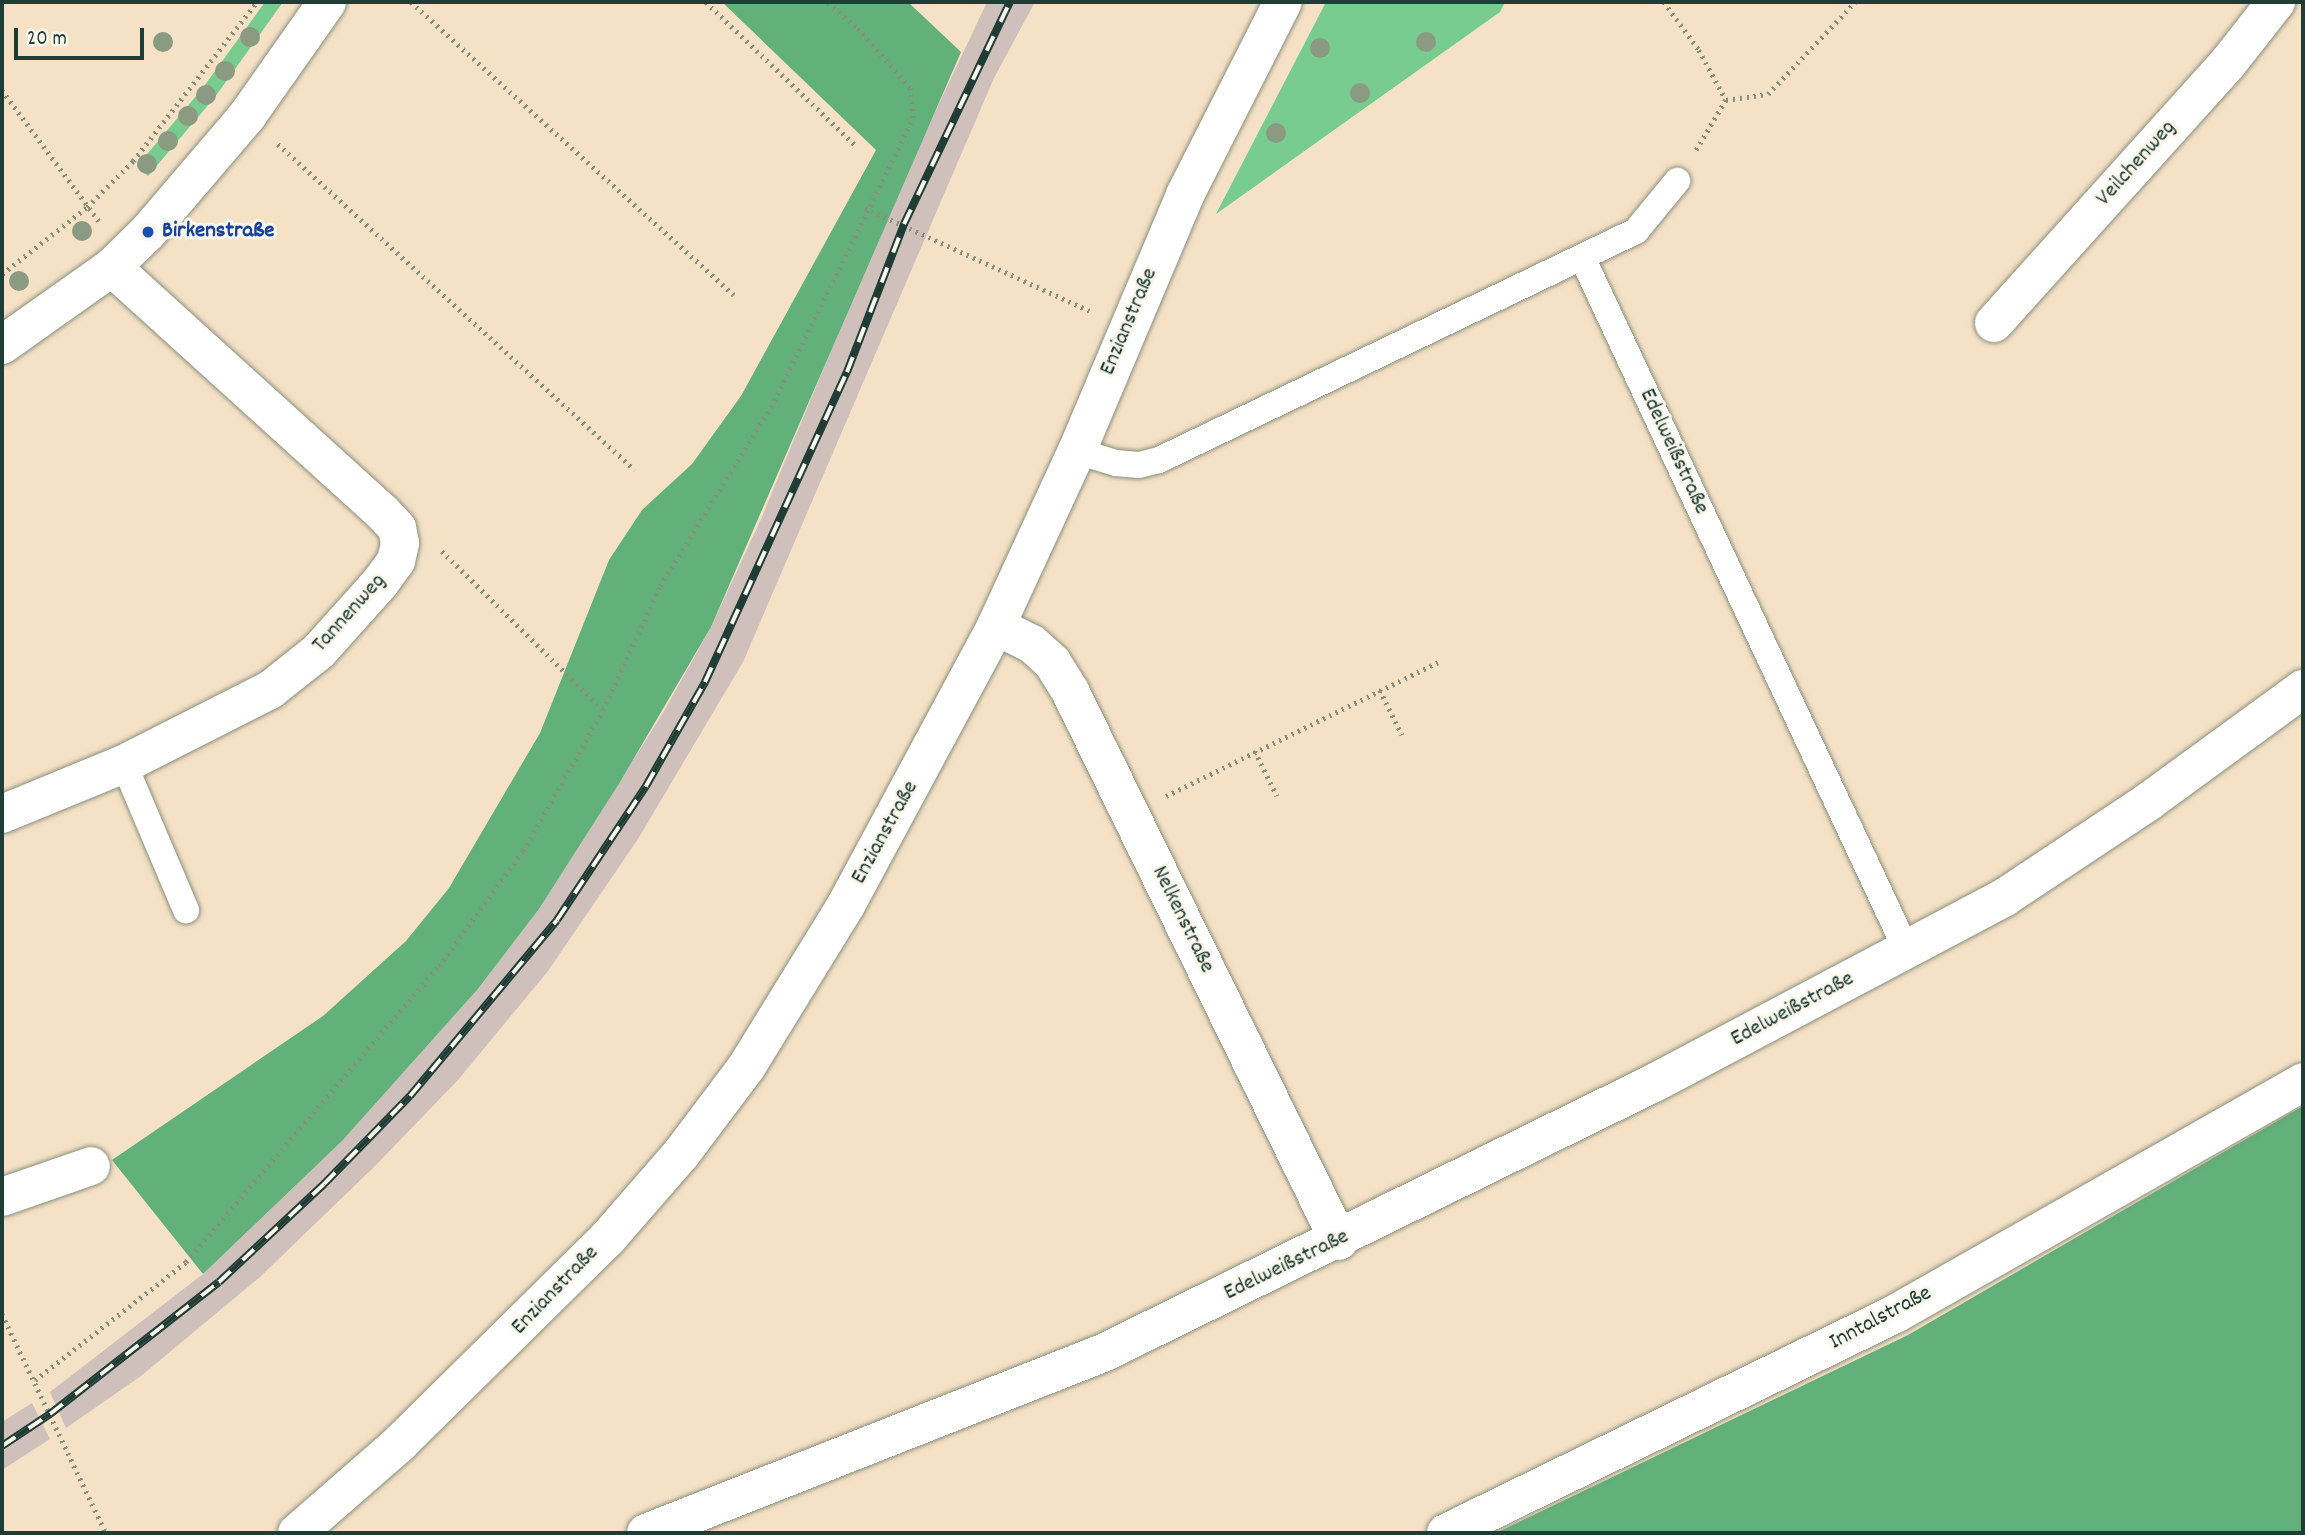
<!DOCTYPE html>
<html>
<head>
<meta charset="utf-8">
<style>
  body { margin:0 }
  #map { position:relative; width:2305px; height:1535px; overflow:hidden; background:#f4e1c6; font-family:Dekko,sans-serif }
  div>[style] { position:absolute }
  .industrial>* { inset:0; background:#d0c0bc }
  .green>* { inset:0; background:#78cc8f }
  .forest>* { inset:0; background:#62b07a }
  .path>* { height:4.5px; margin-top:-2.25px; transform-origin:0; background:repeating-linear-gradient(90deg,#8a8f7d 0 2px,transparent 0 7px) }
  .roads { filter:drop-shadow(0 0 2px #8a8f7d) drop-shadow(0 0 2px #8a8f7d) }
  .lane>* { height:26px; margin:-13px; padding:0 13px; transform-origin:13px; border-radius:13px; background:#fff }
  .street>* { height:38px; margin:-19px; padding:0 19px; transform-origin:19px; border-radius:19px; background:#fff }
  .secondary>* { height:38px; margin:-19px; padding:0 19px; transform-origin:19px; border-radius:19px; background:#fff }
  .rail>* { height:8px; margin-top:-4px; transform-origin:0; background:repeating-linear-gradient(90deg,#fbf7ec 0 16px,#1f3d34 0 32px); box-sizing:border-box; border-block:2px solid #1f3d34 }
  .trees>* { width:20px; height:20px; margin:-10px; border-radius:50%; background:#8b9b82 }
  .dots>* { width:19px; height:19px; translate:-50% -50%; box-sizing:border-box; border:4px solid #fbf7ec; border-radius:50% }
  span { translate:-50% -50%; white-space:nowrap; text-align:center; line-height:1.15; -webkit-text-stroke:6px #fbf7ec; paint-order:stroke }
  .street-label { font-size:23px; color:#1f3d34 }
  .transit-label { font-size:23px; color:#164399; font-weight:700 }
  .left { translate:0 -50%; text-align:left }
  .frame { position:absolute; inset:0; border:4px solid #1f3d34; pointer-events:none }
  .scale { position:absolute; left:14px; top:28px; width:130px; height:32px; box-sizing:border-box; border:4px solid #1f3d34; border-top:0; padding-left:9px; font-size:21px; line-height:24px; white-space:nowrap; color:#1f3d34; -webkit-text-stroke:5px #fbf7ec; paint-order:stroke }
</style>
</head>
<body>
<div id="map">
  <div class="industrial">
    <div style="clip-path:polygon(987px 2px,1035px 2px,994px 78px,743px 662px,638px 839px,548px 971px,458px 1080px,375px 1166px,260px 1277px,141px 1376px,66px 1428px,50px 1392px,203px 1274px,342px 1141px,477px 990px,539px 909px,663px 713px,711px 627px,761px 519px,895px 197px)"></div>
    <div style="clip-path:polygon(32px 1403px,50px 1439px,2px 1470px,2px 1422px)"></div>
  </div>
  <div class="green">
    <div style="clip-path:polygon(265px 2px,283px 2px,215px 97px,148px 176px,137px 166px,202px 89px)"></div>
    <div style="clip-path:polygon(1326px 2px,1505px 2px,1500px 12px,1216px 214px)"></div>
  </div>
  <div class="forest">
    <div style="clip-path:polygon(722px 2px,908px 2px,961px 52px,711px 627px,620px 782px,539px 909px,477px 990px,342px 1141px,203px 1274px,112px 1160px,323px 1016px,406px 941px,449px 888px,540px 733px,609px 560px,642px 510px,692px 464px,741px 396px,876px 150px)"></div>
    <div style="clip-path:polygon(2303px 1106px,2303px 1533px,1496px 1533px,1908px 1335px)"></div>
  </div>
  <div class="path">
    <div style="left:411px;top:2px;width:436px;rotate:42.2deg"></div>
    <div style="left:706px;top:2px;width:208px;rotate:43.8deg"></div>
    <div style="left:1664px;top:2px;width:59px;rotate:53.9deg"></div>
    <div style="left:1699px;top:50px;width:57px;rotate:61.6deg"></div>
    <div style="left:1726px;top:100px;width:59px;rotate:120.5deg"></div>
    <div style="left:2px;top:90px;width:163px;rotate:53.5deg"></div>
    <div style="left:1726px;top:100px;width:42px;rotate:-8.1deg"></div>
    <div style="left:1768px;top:94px;width:127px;rotate:-46.6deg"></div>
    <div style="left:278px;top:144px;width:483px;rotate:42.4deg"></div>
    <div style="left:865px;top:208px;width:247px;rotate:24.6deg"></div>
    <div style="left:2px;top:274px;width:108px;rotate:-38.2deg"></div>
    <div style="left:87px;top:207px;width:65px;rotate:-45deg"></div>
    <div style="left:133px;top:161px;width:202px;rotate:-52.1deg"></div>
    <div style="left:442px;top:551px;width:226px;rotate:44.6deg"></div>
    <div style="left:1380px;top:690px;width:50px;rotate:63.9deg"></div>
    <div style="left:1255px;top:751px;width:50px;rotate:63.9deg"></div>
    <div style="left:1166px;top:796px;width:303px;rotate:-26.2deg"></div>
    <div style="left:2px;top:1314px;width:242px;rotate:64.6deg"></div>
    <div style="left:35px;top:1380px;width:192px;rotate:-38deg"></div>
    <div style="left:186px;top:1262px;width:389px;rotate:-49.5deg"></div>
    <div style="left:439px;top:966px;width:142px;rotate:-53.9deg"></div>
    <div style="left:523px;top:851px;width:162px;rotate:-60.4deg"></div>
    <div style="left:603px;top:710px;width:136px;rotate:-65.3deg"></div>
    <div style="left:660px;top:586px;width:211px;rotate:-58.2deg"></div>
    <div style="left:771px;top:407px;width:322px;rotate:-63.8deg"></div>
    <div style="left:913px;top:118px;width:30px;rotate:-96deg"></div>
    <div style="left:910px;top:88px;width:81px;rotate:-131.5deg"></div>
    <div style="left:856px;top:27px;width:40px;rotate:-141deg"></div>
  </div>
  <div class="roads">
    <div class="lane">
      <div style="left:1582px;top:257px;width:766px;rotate:64.91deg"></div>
      <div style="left:1077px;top:451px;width:41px;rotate:17.1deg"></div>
      <div style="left:1116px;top:463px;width:23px;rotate:5deg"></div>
      <div style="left:1139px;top:465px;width:21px;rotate:-14deg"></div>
      <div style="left:1159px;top:460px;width:529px;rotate:-25.64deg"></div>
      <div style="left:1636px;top:231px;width:65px;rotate:-50.6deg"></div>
      <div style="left:124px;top:764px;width:159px;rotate:67deg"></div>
    </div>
    <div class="street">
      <div style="left:1994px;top:323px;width:350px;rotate:-48deg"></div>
      <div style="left:2228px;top:63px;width:78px;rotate:-51.8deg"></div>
      <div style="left:2px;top:345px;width:135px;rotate:-35.3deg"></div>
      <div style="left:112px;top:267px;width:50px;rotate:-44.2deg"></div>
      <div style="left:148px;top:232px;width:153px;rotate:-49.5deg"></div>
      <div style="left:247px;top:116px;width:139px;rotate:-54.9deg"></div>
      <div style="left:996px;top:626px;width:40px;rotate:26.6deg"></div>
      <div style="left:1032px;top:644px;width:27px;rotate:42deg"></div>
      <div style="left:1052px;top:662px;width:36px;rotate:58deg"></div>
      <div style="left:1071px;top:693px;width:610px;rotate:63.94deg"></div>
      <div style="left:2px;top:814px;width:132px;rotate:-22.3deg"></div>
      <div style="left:124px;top:764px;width:164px;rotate:-26.9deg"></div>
      <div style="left:270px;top:690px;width:63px;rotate:-38.5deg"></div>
      <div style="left:319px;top:651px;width:91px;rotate:-48.1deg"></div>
      <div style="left:380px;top:583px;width:27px;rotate:-54deg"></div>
      <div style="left:396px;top:561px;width:18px;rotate:-77deg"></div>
      <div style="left:400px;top:543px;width:15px;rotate:-101deg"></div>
      <div style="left:397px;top:528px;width:21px;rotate:-133deg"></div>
      <div style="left:383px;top:513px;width:366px;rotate:-137.8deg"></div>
      <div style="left:2px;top:1197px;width:94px;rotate:-19.2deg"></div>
      <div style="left:297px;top:1533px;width:137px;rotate:-41.1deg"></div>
      <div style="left:400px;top:1443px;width:291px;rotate:-44.6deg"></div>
      <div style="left:607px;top:1239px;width:113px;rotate:-49deg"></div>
      <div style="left:681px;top:1154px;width:110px;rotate:-53.1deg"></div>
      <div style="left:747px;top:1066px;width:189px;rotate:-58.4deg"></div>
      <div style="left:846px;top:905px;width:317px;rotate:-61.7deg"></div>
      <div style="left:996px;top:626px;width:193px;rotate:-65.2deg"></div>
      <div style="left:1077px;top:451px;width:278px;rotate:-67.1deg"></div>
      <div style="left:1185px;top:195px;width:216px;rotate:-63.1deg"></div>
      <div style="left:646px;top:1533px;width:491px;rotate:-21.5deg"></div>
      <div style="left:1103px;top:1353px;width:614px;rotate:-26.11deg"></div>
      <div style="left:1654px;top:1083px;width:397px;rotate:-27.9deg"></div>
      <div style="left:2005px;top:897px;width:172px;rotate:-33.6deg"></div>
      <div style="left:2148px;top:802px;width:192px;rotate:-36.1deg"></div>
    </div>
    <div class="secondary">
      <div style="left:1446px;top:1533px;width:500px;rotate:-26deg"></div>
      <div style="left:1895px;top:1314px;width:469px;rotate:-29.6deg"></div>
    </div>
  </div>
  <div class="rail">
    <div style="left:2px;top:1446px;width:58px;rotate:-33.7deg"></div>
    <div style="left:50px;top:1414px;width:214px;rotate:-38deg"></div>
    <div style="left:219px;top:1282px;width:144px;rotate:-43deg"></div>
    <div style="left:324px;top:1184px;width:123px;rotate:-45.7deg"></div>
    <div style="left:410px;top:1096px;width:229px;rotate:-50.1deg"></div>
    <div style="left:557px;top:920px;width:161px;rotate:-56.4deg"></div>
    <div style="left:646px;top:786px;width:120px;rotate:-60.4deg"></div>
    <div style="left:705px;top:682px;width:341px;rotate:-65.4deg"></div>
    <div style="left:847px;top:372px;width:159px;rotate:-68.9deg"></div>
    <div style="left:904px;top:224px;width:246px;rotate:-64.5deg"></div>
  </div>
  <div class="trees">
    <div style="left:250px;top:37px"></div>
    <div style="left:163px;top:42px"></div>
    <div style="left:1426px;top:42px"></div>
    <div style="left:1320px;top:48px"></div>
    <div style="left:225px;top:71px"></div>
    <div style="left:1360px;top:93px"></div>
    <div style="left:206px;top:95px"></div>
    <div style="left:188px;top:116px"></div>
    <div style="left:1276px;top:133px"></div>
    <div style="left:168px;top:141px"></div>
    <div style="left:147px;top:164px"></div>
    <div style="left:82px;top:231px"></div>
    <div style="left:19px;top:281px"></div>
  </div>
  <div class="dots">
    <div style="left:148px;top:232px;background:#1a4fb4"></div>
  </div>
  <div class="street-label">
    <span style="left:2137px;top:164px;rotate:-48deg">Veilchenweg</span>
    <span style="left:1130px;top:322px;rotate:-67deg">Enzianstraße</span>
    <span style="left:1673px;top:452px;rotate:65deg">Edelweißstraße</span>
    <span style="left:350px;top:614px;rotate:-48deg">Tannenweg</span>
    <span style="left:886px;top:833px;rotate:-61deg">Enzianstraße</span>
    <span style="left:1182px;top:920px;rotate:64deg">Nelkenstraße</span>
    <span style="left:1793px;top:1010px;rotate:-28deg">Edelweißstraße</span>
    <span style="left:1287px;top:1266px;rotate:-26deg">Edelweißstraße</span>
    <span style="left:556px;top:1291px;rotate:-46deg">Enzianstraße</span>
    <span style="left:1881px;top:1319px;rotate:-28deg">Inntalstraße</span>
  </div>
  <div class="transit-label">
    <span class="left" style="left:162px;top:232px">Birkenstraße</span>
  </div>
  <div class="frame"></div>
  <div class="scale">20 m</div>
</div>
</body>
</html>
